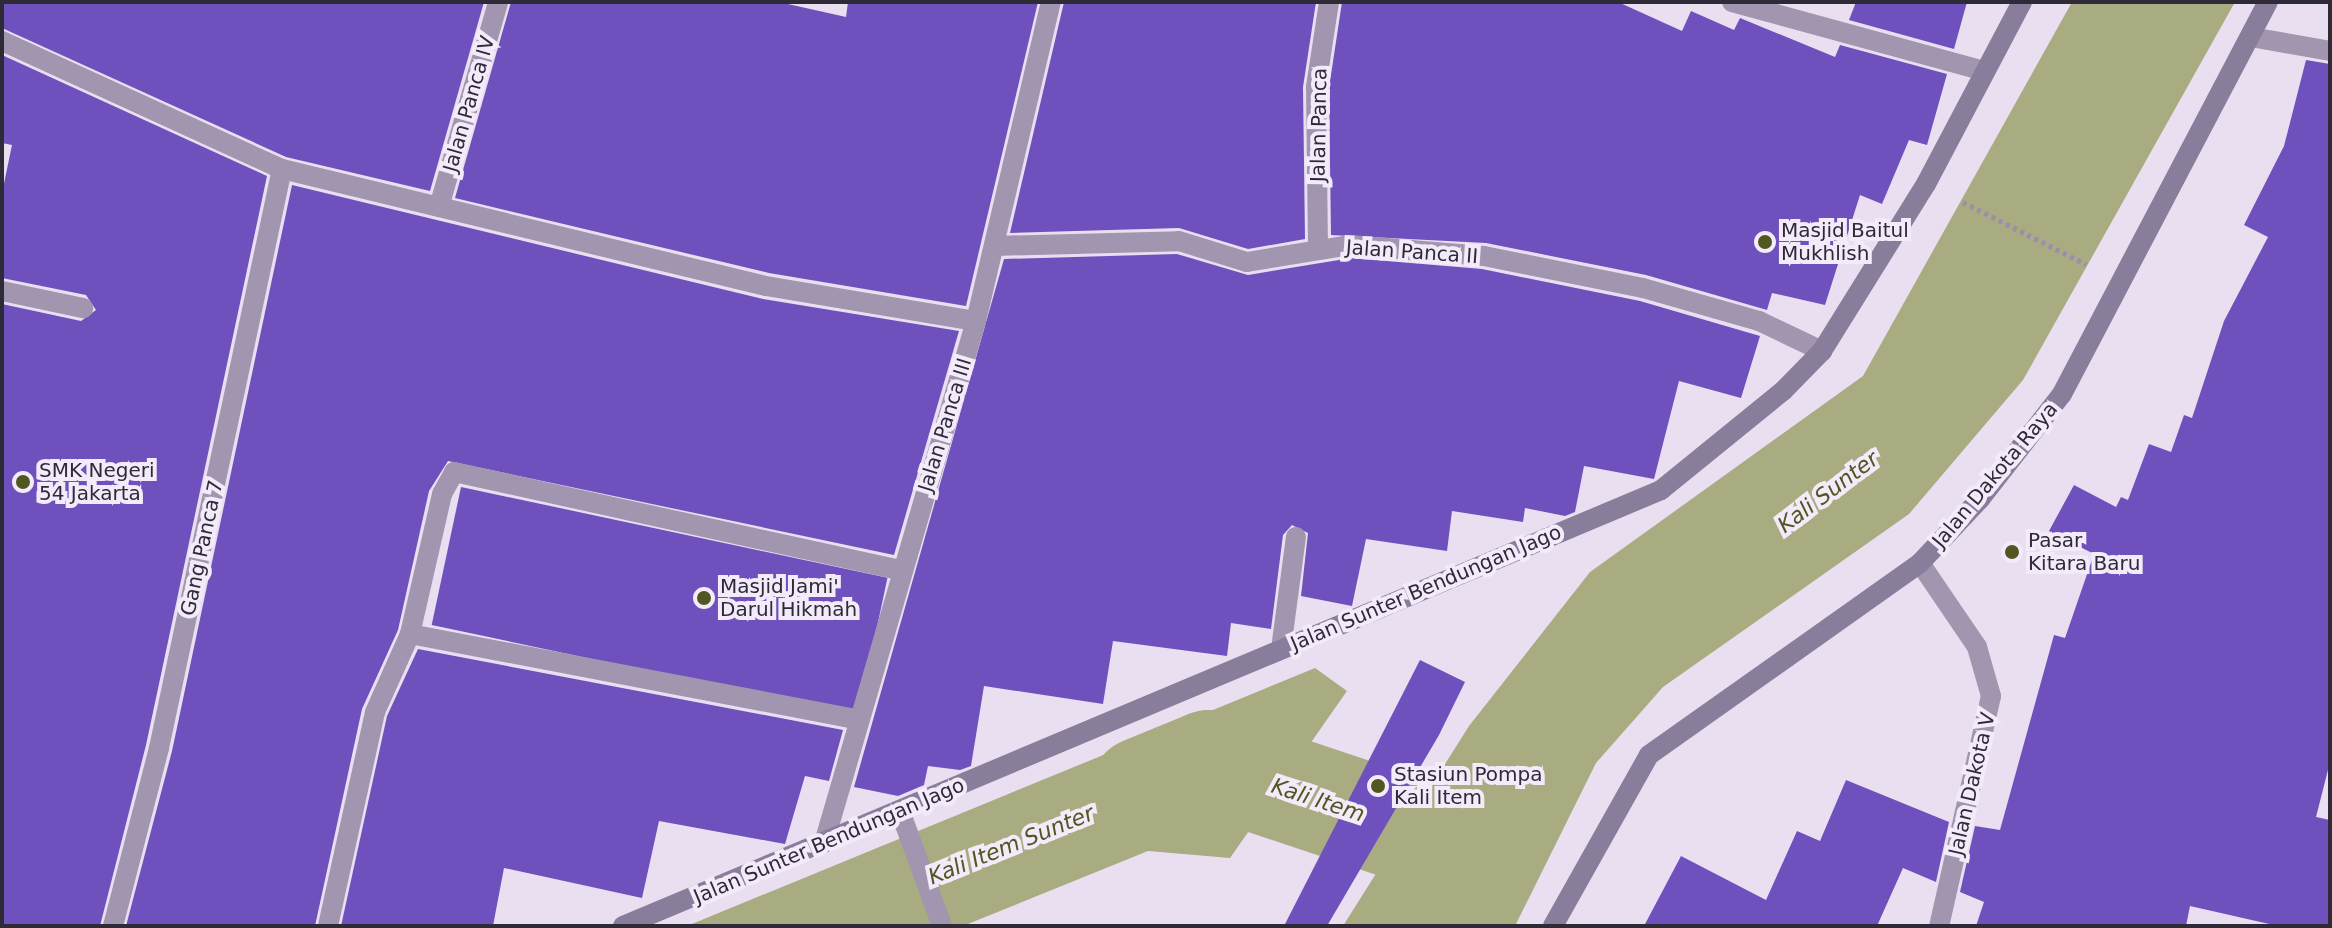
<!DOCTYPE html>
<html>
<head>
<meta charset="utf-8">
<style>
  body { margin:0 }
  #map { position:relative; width:2332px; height:928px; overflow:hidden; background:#e9dff1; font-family:"DejaVu Sans",sans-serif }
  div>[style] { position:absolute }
  .water>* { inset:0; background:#a9ac80 }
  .river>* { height:106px; margin:-53px; padding:0 53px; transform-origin:53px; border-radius:53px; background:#a9ac80 }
  .building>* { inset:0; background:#6f51be; transform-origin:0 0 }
  .path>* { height:5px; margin-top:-2.5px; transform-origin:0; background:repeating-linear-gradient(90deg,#9b8dab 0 4px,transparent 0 8px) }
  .street>* { height:20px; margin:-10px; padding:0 10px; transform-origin:10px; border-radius:10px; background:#a195af }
  .secondary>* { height:20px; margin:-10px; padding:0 10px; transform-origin:10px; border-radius:10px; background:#897d9c }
  .dots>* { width:22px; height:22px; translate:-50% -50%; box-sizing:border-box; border:4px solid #f3ebf9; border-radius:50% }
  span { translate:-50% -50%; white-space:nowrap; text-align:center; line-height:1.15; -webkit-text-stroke:8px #f3ebf9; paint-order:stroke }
  .street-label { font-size:20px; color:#2f2a37 }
  .poi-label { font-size:20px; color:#2f2a37 }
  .left { translate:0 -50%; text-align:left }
  .water-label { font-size:22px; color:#515622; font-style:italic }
  .frame { position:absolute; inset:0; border:4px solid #2f2a37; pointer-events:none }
</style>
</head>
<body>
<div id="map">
  <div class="water">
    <div style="clip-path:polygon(2072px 2px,2235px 2px,2023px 380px,1909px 514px,1663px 687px,1596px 763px,1515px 926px,1343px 926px,1469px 726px,1590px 572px,1863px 376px)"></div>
    <div style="clip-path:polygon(1315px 668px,1347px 691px,1230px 858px,1148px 851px,963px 926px,687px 926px)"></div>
  </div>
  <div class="river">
    <div style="left:1143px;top:790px;width:71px;rotate:-22.2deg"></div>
    <div style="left:1209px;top:763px;width:277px;rotate:18.5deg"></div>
  </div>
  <div class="building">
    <div style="clip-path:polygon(2px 2px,484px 2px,430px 191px,286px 157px,2px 28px)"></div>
    <div style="clip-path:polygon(511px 2px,779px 2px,846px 17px,848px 2px,1038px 2px,966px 306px,769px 273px,455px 198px)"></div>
    <div style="clip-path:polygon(1064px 2px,1316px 2px,1303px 87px,1305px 239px,1248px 249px,1179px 228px,1010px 233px)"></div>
    <div style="clip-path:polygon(1342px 2px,1618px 2px,1682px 31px,1691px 11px,1734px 30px,1740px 18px,1835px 57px,1840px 45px,1947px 74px,1927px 145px,1909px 140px,1882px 204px,1860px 195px,1825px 305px,1772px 293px,1767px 310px,1646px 275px,1486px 243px,1331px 235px,1329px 88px)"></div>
    <div style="clip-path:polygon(1856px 2px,1967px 2px,1954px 49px,1849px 20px)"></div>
    <div style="clip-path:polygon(2px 55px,267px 176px,146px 745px,100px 926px,2px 926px,2px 304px,81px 321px,96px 310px,86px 295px,2px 278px,2px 193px,12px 145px,2px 143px)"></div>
    <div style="clip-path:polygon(2306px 60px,2330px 64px,2330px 762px,2316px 817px,2330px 820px,2330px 926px,2278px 926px,2190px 906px,2186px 926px,1976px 926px,1984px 902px,1960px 892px,1975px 826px,2000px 830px,2054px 635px,2065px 638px,2094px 554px,2049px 531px,2074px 485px,2116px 507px,2121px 497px,2128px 500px,2149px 444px,2171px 452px,2184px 415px,2192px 418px,2224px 321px,2268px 237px,2244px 225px,2284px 146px)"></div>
    <div style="clip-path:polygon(292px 185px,763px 299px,959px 331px,894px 555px,448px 461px,429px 491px,398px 630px,362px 709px,315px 926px,126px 926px,172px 751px)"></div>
    <div style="clip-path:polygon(1177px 254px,1248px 275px,1351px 258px,1482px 269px,1640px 301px,1760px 336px,1741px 398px,1679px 381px,1654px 479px,1584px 466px,1575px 512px,1565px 516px,1525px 508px,1523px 522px,1452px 511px,1447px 551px,1366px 539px,1352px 606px,1301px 596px,1308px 533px,1292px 525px,1283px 535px,1271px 629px,1231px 623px,1227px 656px,1113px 641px,1103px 704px,984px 686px,971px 766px,960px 770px,928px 766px,924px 785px,898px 796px,854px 787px,1004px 259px)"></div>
    <div style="left:461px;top:487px;width:436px;height:141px;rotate:12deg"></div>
    <div style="clip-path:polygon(418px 649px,843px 730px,829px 781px,805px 776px,785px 844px,659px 821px,642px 898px,504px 868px,493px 926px,341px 926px,387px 716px)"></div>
    <div style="clip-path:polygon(1420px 660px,1465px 682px,1439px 735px,1327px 926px,1284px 926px)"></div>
    <div style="clip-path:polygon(1846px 780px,1949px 822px,1936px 882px,1903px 868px,1877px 926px,1644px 926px,1681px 856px,1766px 900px,1797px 831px,1820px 841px)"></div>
  </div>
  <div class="path">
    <div style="left:1963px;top:202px;width:138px;rotate:26.8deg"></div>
  </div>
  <div class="street">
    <div style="left:1732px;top:2px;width:261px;rotate:15.3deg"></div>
    <div style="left:2251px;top:37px;width:80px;rotate:10deg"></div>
    <div style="left:2px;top:41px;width:308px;rotate:24.6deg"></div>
    <div style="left:282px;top:169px;width:498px;rotate:13.6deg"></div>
    <div style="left:766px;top:286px;width:213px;rotate:9.5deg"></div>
    <div style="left:439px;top:207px;width:213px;rotate:-73.9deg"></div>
    <div style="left:994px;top:246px;width:185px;rotate:-1.5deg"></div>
    <div style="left:1179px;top:241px;width:71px;rotate:17.2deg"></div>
    <div style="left:1247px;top:262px;width:104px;rotate:-9.4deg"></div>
    <div style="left:1350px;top:245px;width:134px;rotate:4.7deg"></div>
    <div style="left:1484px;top:256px;width:162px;rotate:11.4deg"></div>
    <div style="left:1643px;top:288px;width:121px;rotate:15.9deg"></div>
    <div style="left:1759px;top:321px;width:70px;rotate:25.5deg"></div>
    <div style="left:1318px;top:248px;width:161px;rotate:-90.7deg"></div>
    <div style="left:1316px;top:87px;width:86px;rotate:-81.3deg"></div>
    <div style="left:2px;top:291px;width:83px;rotate:11.9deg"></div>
    <div style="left:1920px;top:563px;width:102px;rotate:55.8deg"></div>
    <div style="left:1977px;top:647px;width:51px;rotate:74.1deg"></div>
    <div style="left:1991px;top:696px;width:236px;rotate:102.7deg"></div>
    <div style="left:410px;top:634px;width:144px;rotate:-77.1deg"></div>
    <div style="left:442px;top:494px;width:25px;rotate:-61deg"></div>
    <div style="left:454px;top:472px;width:457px;rotate:12.4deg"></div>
    <div style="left:1281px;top:649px;width:113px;rotate:-82.4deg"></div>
    <div style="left:900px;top:811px;width:122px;rotate:69.9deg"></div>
    <div style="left:824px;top:843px;width:544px;rotate:-73.77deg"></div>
    <div style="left:976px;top:321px;width:328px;rotate:-76.8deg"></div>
    <div style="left:113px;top:926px;width:184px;rotate:-75.5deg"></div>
    <div style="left:159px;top:748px;width:592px;rotate:-78.01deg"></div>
    <div style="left:328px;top:926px;width:219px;rotate:-77.6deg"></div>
    <div style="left:375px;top:712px;width:85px;rotate:-65.8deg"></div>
    <div style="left:410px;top:634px;width:454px;rotate:10.8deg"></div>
  </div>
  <div class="secondary">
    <div style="left:623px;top:926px;width:1126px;rotate:-22.78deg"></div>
    <div style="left:1661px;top:490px;width:157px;rotate:-39.1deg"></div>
    <div style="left:1783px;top:391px;width:56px;rotate:-45.7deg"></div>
    <div style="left:1822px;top:351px;width:197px;rotate:-58.1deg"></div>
    <div style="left:1926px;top:184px;width:206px;rotate:-62.2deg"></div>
    <div style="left:1553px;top:926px;width:196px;rotate:-60.7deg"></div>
    <div style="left:1649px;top:755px;width:332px;rotate:-35.3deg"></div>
    <div style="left:1920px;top:563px;width:88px;rotate:-46.8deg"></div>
    <div style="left:1980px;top:499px;width:133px;rotate:-52deg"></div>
    <div style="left:2062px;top:394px;width:443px;rotate:-62.3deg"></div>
  </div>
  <div class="dots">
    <div style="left:1765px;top:242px;background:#515622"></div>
    <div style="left:23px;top:482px;background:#515622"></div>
    <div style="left:2012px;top:552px;background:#515622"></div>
    <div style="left:704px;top:598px;background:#515622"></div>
    <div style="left:1378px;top:786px;background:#515622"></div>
  </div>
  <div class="street-label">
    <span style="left:469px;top:104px;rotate:-74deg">Jalan Panca IV</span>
    <span style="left:1319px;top:125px;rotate:-89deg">Jalan Panca</span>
    <span style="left:1412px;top:252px;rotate:4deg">Jalan Panca II</span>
    <span style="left:945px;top:425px;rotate:-73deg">Jalan Panca III</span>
    <span style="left:1995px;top:475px;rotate:-50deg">Jalan Dakota Raya</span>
    <span style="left:202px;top:548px;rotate:-78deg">Gang Panca 7</span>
    <span style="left:1426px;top:588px;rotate:-23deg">Jalan Sunter Bendungan Jago</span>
    <span style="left:1972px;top:784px;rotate:-77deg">Jalan Dakota V</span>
    <span style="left:829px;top:841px;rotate:-23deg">Jalan Sunter Bendungan Jago</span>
  </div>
  <div class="poi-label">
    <span class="left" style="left:1781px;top:242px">Masjid Baitul<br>Mukhlish</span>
    <span class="left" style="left:39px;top:482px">SMK Negeri<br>54 Jakarta</span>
    <span class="left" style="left:2028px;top:552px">Pasar<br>Kitara Baru</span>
    <span class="left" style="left:720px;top:598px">Masjid Jami'<br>Darul Hikmah</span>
    <span class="left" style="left:1394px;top:786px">Stasiun Pompa<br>Kali Item</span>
  </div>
  <div class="water-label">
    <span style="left:1828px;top:492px;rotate:-37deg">Kali Sunter</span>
    <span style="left:1318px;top:800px;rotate:18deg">Kali Item</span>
    <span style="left:1011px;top:845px;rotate:-22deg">Kali Item Sunter</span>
  </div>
  <div class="frame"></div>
</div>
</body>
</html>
